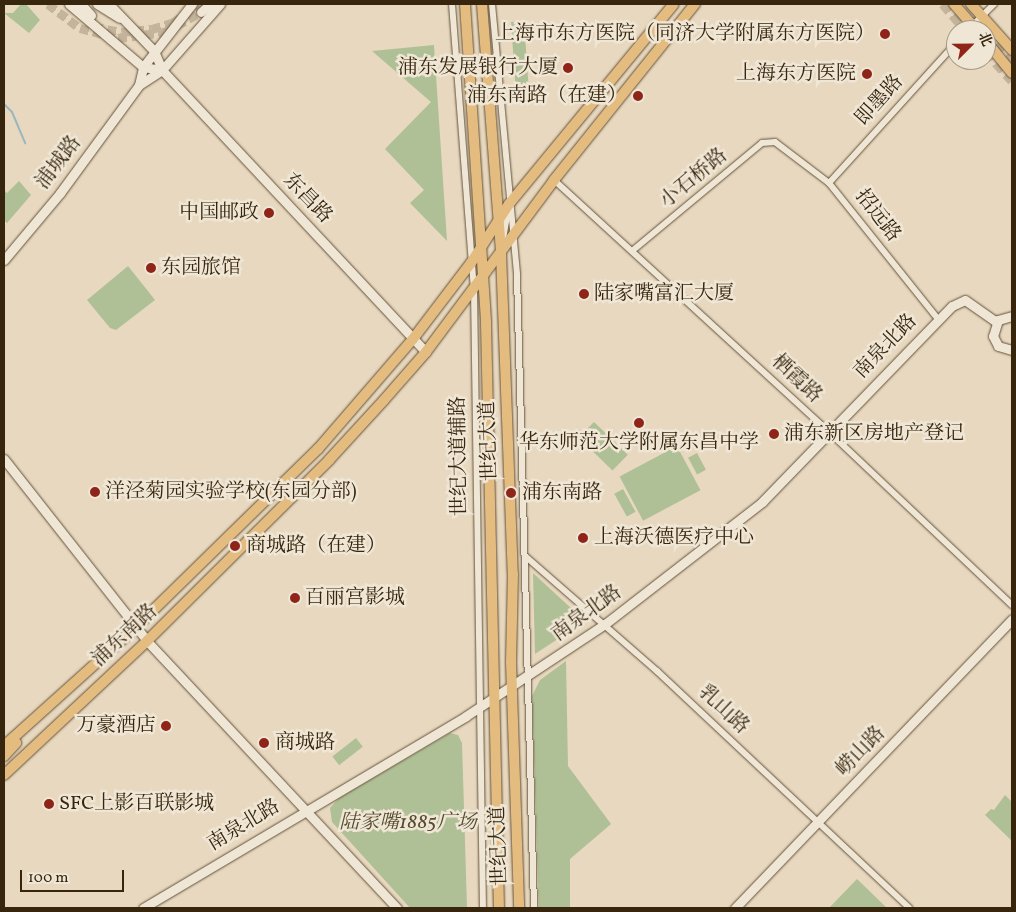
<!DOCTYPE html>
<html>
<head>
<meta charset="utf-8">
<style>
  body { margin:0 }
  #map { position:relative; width:1016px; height:912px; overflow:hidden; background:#e7d8bf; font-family:Vollkorn,"Noto Serif SC",serif }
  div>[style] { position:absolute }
  .green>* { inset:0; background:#afc096; transform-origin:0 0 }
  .stream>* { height:2px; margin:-1px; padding:0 1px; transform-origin:1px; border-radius:1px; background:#9ab8bb }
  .secondary-tunnel>* { height:9px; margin-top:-4.5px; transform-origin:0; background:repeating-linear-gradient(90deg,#c4b49b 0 9px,transparent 0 13.5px) }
  .primary-tunnel>* { height:10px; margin-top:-5px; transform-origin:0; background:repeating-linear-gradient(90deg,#c4b49b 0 10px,transparent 0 15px) }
  .roads { filter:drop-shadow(0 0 1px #63523a) drop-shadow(0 0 1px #63523a) }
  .street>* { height:6px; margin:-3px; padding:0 3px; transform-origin:3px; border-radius:3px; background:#efe6d5 }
  .secondary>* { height:9px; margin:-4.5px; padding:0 4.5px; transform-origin:4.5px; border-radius:4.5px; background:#efe6d5 }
  .primary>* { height:10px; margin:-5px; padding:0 5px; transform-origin:5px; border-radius:5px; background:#e4bc80 }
  .dots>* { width:14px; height:14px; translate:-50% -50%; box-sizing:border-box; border:2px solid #efe6d5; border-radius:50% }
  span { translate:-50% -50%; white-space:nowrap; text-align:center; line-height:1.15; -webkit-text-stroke:5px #efe6d5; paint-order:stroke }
  .poi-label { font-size:20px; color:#37260d }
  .right { translate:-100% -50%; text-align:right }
  .left { translate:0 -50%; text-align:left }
  .street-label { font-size:20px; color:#37260d }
  .park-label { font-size:20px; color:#554c2f; font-style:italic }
  .frame { position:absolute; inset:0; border:5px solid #37260d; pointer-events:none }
  .north { position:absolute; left:946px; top:20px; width:50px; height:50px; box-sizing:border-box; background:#efe6d5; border:1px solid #a59985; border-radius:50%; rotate:67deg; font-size:14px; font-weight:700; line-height:20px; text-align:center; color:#37260d }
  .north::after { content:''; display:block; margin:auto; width:18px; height:22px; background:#8f2418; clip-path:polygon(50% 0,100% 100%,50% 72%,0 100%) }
  .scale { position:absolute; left:20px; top:870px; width:104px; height:22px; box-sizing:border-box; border:2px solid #37260d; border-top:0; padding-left:6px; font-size:15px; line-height:18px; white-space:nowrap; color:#37260d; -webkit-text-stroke:4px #efe6d5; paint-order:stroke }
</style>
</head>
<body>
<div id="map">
  <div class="green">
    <div style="clip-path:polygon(21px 4px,26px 4px,40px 20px,29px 33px,4px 13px,13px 13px)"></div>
    <div style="left:524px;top:21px;width:77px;height:13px;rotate:86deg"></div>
    <div style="clip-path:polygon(434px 45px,447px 241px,410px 203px,424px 190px,385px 149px,431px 102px,372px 51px)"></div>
    <div style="clip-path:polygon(19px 181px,31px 195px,7px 223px,4px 220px,4px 190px,7px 193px)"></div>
    <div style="clip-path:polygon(128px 266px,155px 300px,116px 330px,110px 328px,87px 300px)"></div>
    <div style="left:594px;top:422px;width:47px;height:22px;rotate:44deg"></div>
    <div style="left:677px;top:446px;width:50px;height:65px;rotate:62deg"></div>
    <div style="left:697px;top:453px;width:19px;height:10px;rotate:62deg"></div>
    <div style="left:623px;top:489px;width:26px;height:10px;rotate:61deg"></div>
    <div style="clip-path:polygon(533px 573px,585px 621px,535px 654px)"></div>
    <div style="clip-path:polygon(566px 661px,568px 766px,611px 824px,570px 859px,570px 908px,539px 908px,532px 696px,540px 680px)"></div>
    <div style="clip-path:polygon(450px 733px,458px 735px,462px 743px,467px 908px,410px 908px,332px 822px,330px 808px,339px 798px)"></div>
    <div style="left:356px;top:738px;width:11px;height:30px;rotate:52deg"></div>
    <div style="clip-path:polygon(1005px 795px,1012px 802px,1012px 841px,985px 815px,991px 809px,994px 810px)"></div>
    <div style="clip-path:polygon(857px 879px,887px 908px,829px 908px)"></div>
  </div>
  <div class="stream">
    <div style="left:4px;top:104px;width:11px;rotate:45deg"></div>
    <div style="left:12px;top:112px;width:34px;rotate:67deg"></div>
  </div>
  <div class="secondary-tunnel">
    <div style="left:48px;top:4px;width:40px;rotate:37deg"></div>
    <div style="left:80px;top:28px;width:39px;rotate:15deg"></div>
    <div style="left:118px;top:38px;width:47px;rotate:-7.3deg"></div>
    <div style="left:165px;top:32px;width:41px;rotate:-29.1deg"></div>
    <div style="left:94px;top:27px;width:28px;rotate:10deg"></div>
    <div style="left:122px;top:32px;width:30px;rotate:-6deg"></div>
    <div style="left:152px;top:29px;width:21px;rotate:-17deg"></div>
    <div style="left:172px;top:23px;width:35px;rotate:-33deg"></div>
  </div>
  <div class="primary-tunnel">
    <div style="left:943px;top:4px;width:35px;rotate:49deg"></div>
    <div style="left:986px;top:33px;width:39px;rotate:48deg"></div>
    <div style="left:986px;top:52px;width:39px;rotate:48deg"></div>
  </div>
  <div class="roads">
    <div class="street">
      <div style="left:452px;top:4px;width:287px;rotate:85.6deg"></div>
      <div style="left:474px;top:290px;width:618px;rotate:89.17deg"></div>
      <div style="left:492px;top:4px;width:272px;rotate:84.7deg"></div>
      <div style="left:517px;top:275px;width:633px;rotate:88.46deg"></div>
      <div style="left:968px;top:30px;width:37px;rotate:-45deg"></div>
      <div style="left:554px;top:180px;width:373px;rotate:42.5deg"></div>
      <div style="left:829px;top:432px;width:252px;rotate:43.4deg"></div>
      <div style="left:829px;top:183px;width:189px;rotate:-47.8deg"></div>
      <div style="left:503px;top:239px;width:27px;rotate:-80deg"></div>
      <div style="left:632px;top:251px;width:169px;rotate:-39.7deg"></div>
      <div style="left:762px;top:143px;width:13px;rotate:-4deg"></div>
      <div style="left:775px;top:142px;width:68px;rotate:37.2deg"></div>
      <div style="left:829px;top:183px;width:174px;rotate:51.3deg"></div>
      <div style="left:525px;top:556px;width:175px;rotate:41.1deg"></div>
      <div style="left:657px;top:671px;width:346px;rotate:43.2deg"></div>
    </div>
    <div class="secondary">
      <div style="left:69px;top:4px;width:97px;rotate:40.4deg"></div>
      <div style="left:143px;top:67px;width:19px;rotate:9deg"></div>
      <div style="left:81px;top:4px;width:15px;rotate:48deg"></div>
      <div style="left:97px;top:4px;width:26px;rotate:32deg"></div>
      <div style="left:109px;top:4px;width:65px;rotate:46.2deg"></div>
      <div style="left:154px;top:51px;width:21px;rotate:67deg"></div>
      <div style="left:162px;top:70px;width:386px;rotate:46.9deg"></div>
      <div style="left:201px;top:12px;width:12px;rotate:-42deg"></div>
      <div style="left:139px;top:85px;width:18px;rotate:-77deg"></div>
      <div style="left:143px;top:67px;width:80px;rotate:-52.1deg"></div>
      <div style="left:4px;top:260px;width:87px;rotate:-50.1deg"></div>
      <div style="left:60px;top:193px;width:134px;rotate:-53.8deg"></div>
      <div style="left:139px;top:85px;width:27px;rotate:-33deg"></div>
      <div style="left:162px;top:70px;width:88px;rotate:-48.7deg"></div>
      <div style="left:1012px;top:316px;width:15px;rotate:164deg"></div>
      <div style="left:998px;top:320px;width:17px;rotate:107deg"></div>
      <div style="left:993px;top:336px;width:11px;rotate:63deg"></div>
      <div style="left:998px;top:346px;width:15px;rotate:16deg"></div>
      <div style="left:4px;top:459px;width:231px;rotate:51.8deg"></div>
      <div style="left:147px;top:641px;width:366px;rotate:46.9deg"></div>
      <div style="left:143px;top:908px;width:376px;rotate:-30.7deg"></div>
      <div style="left:466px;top:716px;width:167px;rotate:-33.5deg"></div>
      <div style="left:605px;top:624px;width:199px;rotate:-37.8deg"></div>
      <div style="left:762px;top:502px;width:273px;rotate:-45.9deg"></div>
      <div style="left:952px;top:306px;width:14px;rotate:-25deg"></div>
      <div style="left:965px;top:300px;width:39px;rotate:35deg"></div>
      <div style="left:735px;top:908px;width:400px;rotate:-46.2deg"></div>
    </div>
    <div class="primary">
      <div style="left:465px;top:4px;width:320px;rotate:86.2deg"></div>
      <div style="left:486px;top:323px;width:585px;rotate:88.73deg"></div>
      <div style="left:482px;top:4px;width:250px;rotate:85.6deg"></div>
      <div style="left:501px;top:253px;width:321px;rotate:87.9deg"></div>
      <div style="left:513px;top:574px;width:88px;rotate:91.3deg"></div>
      <div style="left:511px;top:662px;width:246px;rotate:88.1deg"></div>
      <div style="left:954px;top:4px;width:35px;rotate:49deg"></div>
      <div style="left:971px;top:4px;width:62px;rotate:48.3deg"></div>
      <div style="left:986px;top:41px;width:41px;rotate:50.9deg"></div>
      <div style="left:4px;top:746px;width:178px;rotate:-42deg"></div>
      <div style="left:136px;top:627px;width:255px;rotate:-44.4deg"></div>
      <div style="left:318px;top:449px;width:145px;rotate:-49.2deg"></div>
      <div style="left:413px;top:339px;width:96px;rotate:-52.7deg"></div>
      <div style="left:471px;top:263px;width:70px;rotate:-57.2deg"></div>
      <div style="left:509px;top:204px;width:259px;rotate:-50.5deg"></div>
      <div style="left:4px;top:756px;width:18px;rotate:-47deg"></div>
      <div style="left:4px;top:775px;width:196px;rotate:-43.1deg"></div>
      <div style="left:147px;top:641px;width:257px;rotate:-44.8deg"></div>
      <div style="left:329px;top:460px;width:81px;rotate:-47.5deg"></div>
      <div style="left:384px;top:400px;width:64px;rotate:-48.8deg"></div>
      <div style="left:426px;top:352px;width:214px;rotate:-53.3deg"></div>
      <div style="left:554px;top:180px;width:226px;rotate:-51.3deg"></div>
    </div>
  </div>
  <div class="dots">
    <div style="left:885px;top:34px;background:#8f2418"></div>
    <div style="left:568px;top:68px;background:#8f2418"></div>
    <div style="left:867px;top:74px;background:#8f2418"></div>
    <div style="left:638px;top:96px;background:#8f2418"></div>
    <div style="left:269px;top:213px;background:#8f2418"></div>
    <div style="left:151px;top:268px;background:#8f2418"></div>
    <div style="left:584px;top:294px;background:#8f2418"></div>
    <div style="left:639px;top:423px;background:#8f2418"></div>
    <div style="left:774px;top:434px;background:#8f2418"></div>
    <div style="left:95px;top:492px;background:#8f2418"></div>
    <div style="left:511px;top:493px;background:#8f2418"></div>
    <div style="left:583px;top:538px;background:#8f2418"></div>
    <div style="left:235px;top:546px;background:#8f2418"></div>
    <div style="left:295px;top:598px;background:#8f2418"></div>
    <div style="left:166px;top:726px;background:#8f2418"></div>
    <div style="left:264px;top:743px;background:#8f2418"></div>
    <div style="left:49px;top:804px;background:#8f2418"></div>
  </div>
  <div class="poi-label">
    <span class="right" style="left:875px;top:34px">上海市东方医院（同济大学附属东方医院）</span>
    <span class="right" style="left:558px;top:68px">浦东发展银行大厦</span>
    <span class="right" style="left:856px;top:74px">上海东方医院</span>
    <span class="right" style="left:627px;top:96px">浦东南路（在建）</span>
    <span class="right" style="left:259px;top:213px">中国邮政</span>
    <span class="left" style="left:161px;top:268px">东园旅馆</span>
    <span class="left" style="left:594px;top:294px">陆家嘴富汇大厦</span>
    <span class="left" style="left:784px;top:434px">浦东新区房地产登记</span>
    <span style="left:639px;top:443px">华东师范大学附属东昌中学</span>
    <span class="left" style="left:105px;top:492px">洋泾菊园实验学校(东园分部)</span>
    <span class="left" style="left:522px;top:493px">浦东南路</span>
    <span class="left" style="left:594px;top:538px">上海沃德医疗中心</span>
    <span class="left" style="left:246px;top:546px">商城路（在建）</span>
    <span class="left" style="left:305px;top:598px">百丽宫影城</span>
    <span class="right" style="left:156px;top:726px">万豪酒店</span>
    <span class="left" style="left:275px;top:743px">商城路</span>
    <span class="left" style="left:59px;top:804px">SFC上影百联影城</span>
  </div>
  <div class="street-label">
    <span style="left:880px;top:101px;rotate:-48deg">即墨路</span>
    <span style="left:59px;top:163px;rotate:-53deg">浦城路</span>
    <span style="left:694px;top:179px;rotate:-40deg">小石桥路</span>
    <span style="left:307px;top:199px;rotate:46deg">东昌路</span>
    <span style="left:877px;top:216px;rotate:52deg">招远路</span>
    <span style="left:886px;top:347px;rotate:-46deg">南泉北路</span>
    <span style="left:796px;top:379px;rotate:43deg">栖霞路</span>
    <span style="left:490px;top:441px;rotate:-92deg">世纪大道</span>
    <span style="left:460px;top:456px;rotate:-91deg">世纪大道辅路</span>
    <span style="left:587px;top:614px;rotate:-36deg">南泉北路</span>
    <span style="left:125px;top:636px;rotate:-43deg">浦东南路</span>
    <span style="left:723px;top:710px;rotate:43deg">乳山路</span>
    <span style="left:861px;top:752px;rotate:-46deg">崂山路</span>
    <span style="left:244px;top:826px;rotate:-31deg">南泉北路</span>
    <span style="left:500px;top:846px;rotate:-92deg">世纪大道</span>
  </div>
  <div class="park-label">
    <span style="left:408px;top:823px">陆家嘴1885广场</span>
  </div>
  <div class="frame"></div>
  <div class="north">北</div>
  <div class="scale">100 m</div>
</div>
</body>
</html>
